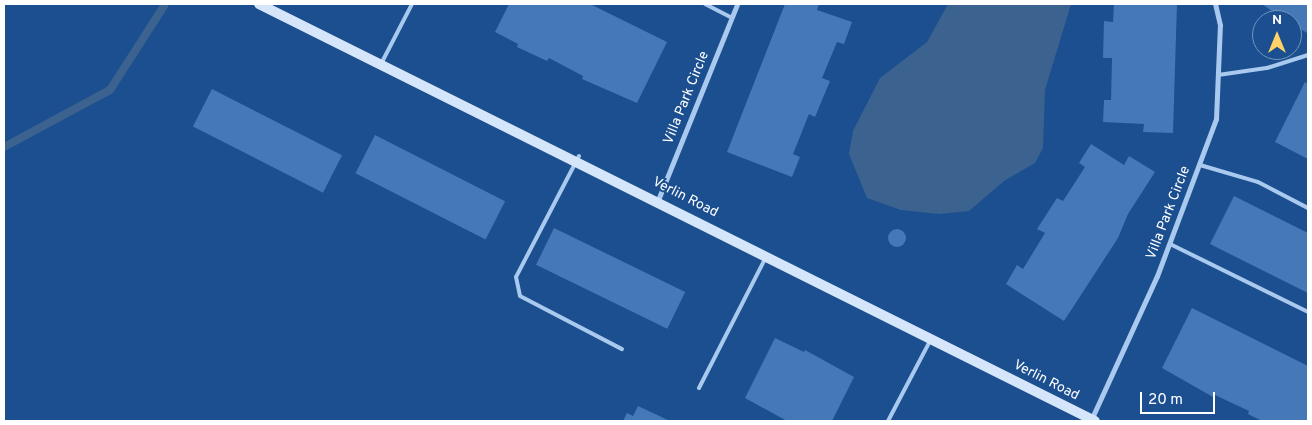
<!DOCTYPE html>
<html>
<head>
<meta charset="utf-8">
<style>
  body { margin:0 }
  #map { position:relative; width:1312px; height:425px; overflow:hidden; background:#1b4f8f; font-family:Overpass,sans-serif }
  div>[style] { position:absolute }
  .water>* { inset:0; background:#3c6290 }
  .stream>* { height:8px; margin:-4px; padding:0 4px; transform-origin:4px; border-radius:4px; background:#3c6290 }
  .building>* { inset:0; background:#4478b7; transform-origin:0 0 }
  .round { border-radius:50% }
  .lane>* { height:4px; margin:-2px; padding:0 2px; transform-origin:2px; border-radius:2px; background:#a9c9ee }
  .street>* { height:5px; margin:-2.5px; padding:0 2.5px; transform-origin:2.5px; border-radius:2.5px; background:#a9c9ee }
  .secondary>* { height:10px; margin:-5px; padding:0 5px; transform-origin:5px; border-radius:5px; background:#d6e6fa }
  span { translate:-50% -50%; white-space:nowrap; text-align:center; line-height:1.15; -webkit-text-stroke:4px #1b4f8f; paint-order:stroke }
  .street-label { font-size:14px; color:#fff }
  .frame { position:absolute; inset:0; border:5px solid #fff; pointer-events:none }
  .north { position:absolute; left:1252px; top:10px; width:50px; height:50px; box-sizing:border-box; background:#1b4f8f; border:1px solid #7695bc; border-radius:50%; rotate:0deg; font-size:14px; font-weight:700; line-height:20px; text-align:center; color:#fff }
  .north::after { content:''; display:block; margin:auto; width:18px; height:22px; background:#ffd166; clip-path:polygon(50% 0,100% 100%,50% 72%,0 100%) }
  .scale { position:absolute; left:1140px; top:392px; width:75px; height:22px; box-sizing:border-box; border:2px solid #fff; border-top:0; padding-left:6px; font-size:15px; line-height:18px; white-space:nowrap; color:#fff; -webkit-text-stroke:4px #1b4f8f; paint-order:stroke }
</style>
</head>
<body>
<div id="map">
  <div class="water">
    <div style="clip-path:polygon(948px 4px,1071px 4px,1045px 90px,1043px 148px,1035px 163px,1004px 181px,969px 211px,939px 214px,901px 210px,867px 198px,849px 154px,853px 131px,880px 78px,927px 42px)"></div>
  </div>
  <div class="stream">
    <div style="left:4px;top:147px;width:120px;rotate:-28.3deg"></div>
    <div style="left:110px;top:90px;width:100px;rotate:-57.3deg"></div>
  </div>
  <div class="building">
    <div style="clip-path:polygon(509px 4px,590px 4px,667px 42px,637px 103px,582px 79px,583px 76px,549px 58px,547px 61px,517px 47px,518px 44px,495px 32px)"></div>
    <div style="clip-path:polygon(785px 4px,819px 4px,817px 10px,852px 22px,844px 44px,837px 42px,822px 78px,830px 81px,815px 117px,809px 114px,793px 154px,800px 157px,792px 177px,727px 152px)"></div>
    <div style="clip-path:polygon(1114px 4px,1177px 4px,1173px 133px,1143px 132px,1144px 124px,1103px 122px,1104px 100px,1111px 100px,1112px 58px,1103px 58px,1104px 21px,1113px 22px)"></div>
    <div style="clip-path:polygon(1262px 4px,1308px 4px,1307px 33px,1292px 24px,1292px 20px,1285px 20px)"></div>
    <div style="clip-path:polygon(1305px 82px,1308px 84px,1308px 159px,1275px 142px)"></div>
    <div style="left:212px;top:89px;width:146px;height:42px;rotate:27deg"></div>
    <div style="left:375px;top:135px;width:146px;height:43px;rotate:27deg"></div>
    <div style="clip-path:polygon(1091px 144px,1124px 165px,1129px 156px,1155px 172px,1128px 214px,1118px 238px,1064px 321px,1006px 284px,1017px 265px,1023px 269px,1045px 233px,1037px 229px,1057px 198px,1063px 201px,1085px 167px,1079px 163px)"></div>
    <div style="clip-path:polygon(1234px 196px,1308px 233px,1308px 293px,1210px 244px)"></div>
    <div style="left:554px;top:228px;width:146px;height:41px;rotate:26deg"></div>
    <div class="round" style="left:888px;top:229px;width:18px;height:18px"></div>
    <div style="clip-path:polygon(1192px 308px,1308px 366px,1308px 421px,1262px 421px,1248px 414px,1249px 411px,1215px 395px,1213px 397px,1162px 368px)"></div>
    <div style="clip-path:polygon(775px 338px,804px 352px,805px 350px,854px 377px,832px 421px,787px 421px,745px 398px)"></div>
    <div style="clip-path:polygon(638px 406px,670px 421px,623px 421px,627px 413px,633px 416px)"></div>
  </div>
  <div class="lane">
    <div style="left:705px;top:4px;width:29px;rotate:27deg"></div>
    <div style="left:381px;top:64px;width:68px;rotate:-62.7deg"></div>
    <div style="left:1218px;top:75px;width:49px;rotate:-8.1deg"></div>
    <div style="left:1267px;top:68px;width:43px;rotate:-17.6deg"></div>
    <div style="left:579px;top:156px;width:136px;rotate:117.5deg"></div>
    <div style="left:516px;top:277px;width:19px;rotate:78deg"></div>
    <div style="left:520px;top:296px;width:115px;rotate:27.5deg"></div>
    <div style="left:1200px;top:165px;width:60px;rotate:16.3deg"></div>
    <div style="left:1258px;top:182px;width:56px;rotate:27.5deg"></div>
    <div style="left:1170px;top:244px;width:154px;rotate:26.2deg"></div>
    <div style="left:699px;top:388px;width:147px;rotate:-62.9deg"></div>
    <div style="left:888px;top:421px;width:93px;rotate:-62.3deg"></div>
  </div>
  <div class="street">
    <div style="left:658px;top:200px;width:211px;rotate:-68deg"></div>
    <div style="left:1091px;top:420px;width:158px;rotate:-65.4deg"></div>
    <div style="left:1157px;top:276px;width:168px;rotate:-69.4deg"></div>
    <div style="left:1216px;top:119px;width:94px;rotate:-87.6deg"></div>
    <div style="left:1220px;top:25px;width:22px;rotate:-103deg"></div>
  </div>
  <div class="secondary">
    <div style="left:259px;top:4px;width:934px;rotate:26.51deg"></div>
  </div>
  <div class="street-label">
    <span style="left:687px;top:98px;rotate:-68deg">Villa Park Circle</span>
    <span style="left:685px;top:198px;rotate:27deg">Verlin Road</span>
    <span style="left:1169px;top:213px;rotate:-69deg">Villa Park Circle</span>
    <span style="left:1046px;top:381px;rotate:27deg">Verlin Road</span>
  </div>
  <div class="frame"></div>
  <div class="north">N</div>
  <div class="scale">20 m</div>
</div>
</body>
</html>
